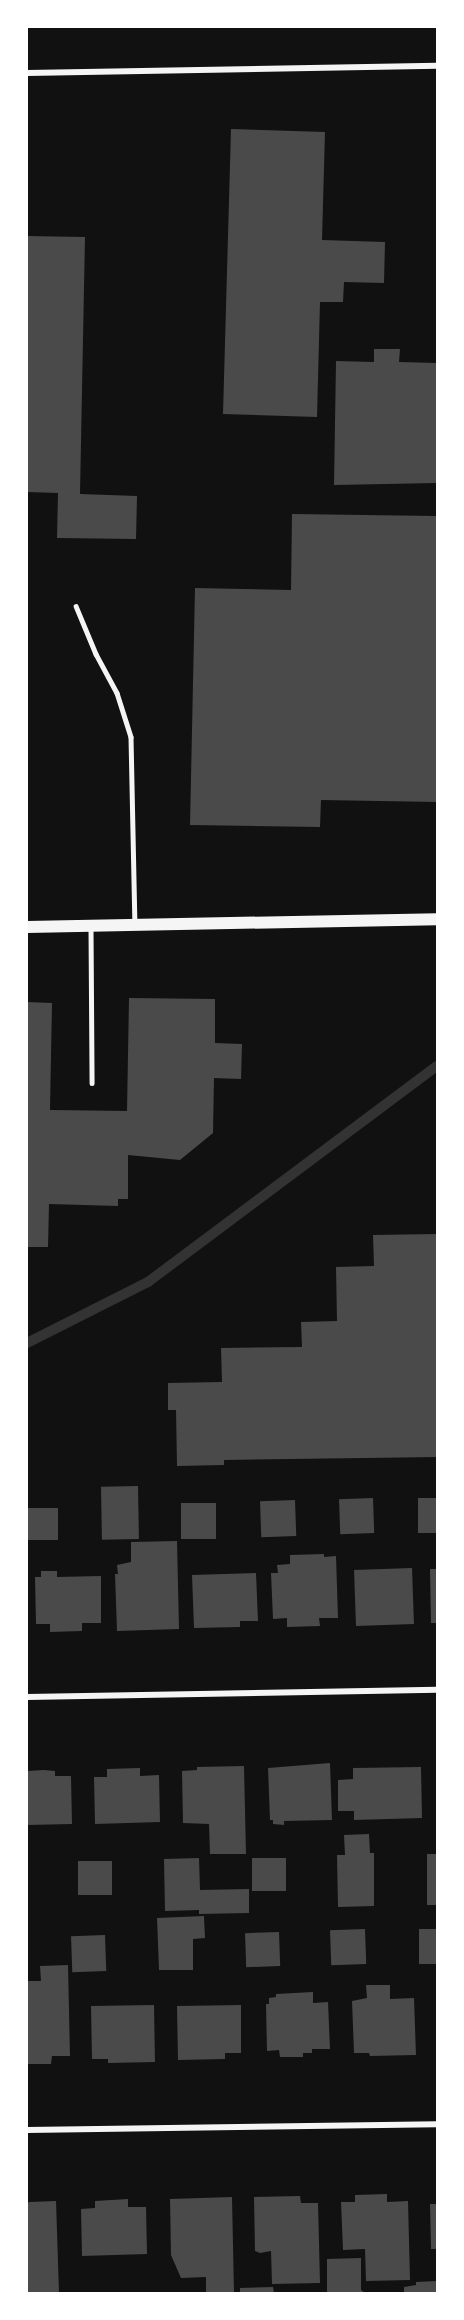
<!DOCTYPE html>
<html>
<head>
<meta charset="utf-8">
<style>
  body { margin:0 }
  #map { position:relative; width:464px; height:2320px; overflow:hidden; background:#111; font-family:"Fira Sans",sans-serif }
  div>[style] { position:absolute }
  .stream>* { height:10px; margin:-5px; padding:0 5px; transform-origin:5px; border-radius:5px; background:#333 }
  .building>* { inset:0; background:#4a4a4a; transform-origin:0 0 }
  .service>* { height:4.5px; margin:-2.25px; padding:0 2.25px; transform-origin:2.25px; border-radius:2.25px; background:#f5f5f5 }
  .minor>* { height:6px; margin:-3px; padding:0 3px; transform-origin:3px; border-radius:3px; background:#f5f5f5 }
  .secondary>* { height:12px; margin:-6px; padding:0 6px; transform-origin:6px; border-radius:6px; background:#f5f5f5 }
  span { translate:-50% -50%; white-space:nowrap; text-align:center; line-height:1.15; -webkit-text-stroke:5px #fff; paint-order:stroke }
  .frame { position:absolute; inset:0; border:28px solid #fff; pointer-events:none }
</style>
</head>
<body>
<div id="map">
  <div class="stream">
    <div style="left:27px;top:1343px;width:136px;rotate:-26.8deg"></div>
    <div style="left:148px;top:1282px;width:361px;rotate:-36.8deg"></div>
  </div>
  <div class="building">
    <div style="clip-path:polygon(231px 129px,325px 132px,322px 240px,385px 242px,384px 283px,344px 282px,343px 302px,320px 302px,317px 417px,223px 414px)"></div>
    <div style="clip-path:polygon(27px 236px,85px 237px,80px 494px,137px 496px,136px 539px,57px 538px,58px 493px,27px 492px)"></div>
    <div style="clip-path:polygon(374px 349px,400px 349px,399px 362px,437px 363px,437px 483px,334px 485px,336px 361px,374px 362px)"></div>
    <div style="clip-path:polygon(292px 514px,437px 516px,437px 802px,321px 800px,320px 827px,190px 825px,195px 588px,291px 590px)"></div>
    <div style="clip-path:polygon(129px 998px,215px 999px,215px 1043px,242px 1044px,241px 1079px,214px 1078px,213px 1133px,180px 1160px,128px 1155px,128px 1199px,118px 1199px,118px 1206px,49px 1204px,48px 1247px,27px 1247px,27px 1002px,52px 1003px,50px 1110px,127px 1111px)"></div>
    <div style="clip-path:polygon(437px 1234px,437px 1457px,224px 1460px,224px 1465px,177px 1466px,176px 1410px,168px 1410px,168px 1383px,222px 1382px,221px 1348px,302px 1347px,301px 1322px,337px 1321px,336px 1267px,374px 1266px,373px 1235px)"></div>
    <div style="left:138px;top:1486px;width:53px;height:37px;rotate:89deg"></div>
    <div style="left:373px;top:1498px;width:35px;height:34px;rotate:88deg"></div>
    <div style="left:437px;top:1498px;width:35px;height:19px;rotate:90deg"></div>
    <div style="left:295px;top:1500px;width:36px;height:35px;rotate:88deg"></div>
    <div style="left:181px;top:1503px;width:35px;height:36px"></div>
    <div style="left:27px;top:1508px;width:31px;height:32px"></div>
    <div style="clip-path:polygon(177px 1541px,179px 1629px,117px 1631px,115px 1574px,118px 1574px,117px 1565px,131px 1562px,131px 1542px)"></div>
    <div style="clip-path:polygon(324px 1554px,324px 1557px,336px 1556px,338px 1618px,319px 1618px,320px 1626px,287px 1627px,287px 1618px,273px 1619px,271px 1573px,278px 1573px,277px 1565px,290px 1564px,290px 1555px)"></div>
    <div style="left:412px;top:1568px;width:56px;height:58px;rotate:88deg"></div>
    <div style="clip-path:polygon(430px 1569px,437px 1569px,437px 1623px,431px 1623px)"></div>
    <div style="clip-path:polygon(41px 1571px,57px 1571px,57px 1577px,101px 1576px,101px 1623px,82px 1623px,82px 1631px,50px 1632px,50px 1624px,36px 1624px,35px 1577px,41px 1577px)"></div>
    <div style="clip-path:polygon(256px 1573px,258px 1621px,240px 1621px,240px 1627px,194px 1628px,192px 1575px)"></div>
    <div style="clip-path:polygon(330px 1763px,332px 1820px,284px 1821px,284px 1825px,273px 1824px,273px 1820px,270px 1820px,268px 1768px)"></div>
    <div style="clip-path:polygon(244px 1766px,246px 1854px,210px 1854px,209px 1824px,183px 1823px,182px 1771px,197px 1770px,197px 1767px)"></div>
    <div style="clip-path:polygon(421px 1767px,422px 1818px,354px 1820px,354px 1811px,338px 1811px,338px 1780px,353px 1779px,353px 1768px)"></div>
    <div style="clip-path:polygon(140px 1768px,140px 1776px,159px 1775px,160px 1822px,95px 1824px,94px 1777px,107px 1777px,107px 1769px)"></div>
    <div style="clip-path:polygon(44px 1770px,55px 1771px,55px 1776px,71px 1776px,72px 1824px,27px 1825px,27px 1771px)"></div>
    <div style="clip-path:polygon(369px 1834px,370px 1853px,374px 1853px,374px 1906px,338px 1907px,337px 1855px,345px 1855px,344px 1835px)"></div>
    <div style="left:427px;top:1854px;width:10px;height:51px"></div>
    <div style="clip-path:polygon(199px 1858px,200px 1890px,249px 1889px,249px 1913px,199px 1914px,199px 1910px,165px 1911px,164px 1859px)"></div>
    <div style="left:286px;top:1858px;width:33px;height:34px;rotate:90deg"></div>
    <div style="left:78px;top:1861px;width:34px;height:34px"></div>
    <div style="clip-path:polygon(204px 1916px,205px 1938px,193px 1939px,193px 1970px,159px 1970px,157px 1918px)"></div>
    <div style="left:365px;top:1929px;width:35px;height:35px;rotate:88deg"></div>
    <div style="left:419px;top:1929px;width:18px;height:35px"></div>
    <div style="left:279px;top:1932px;width:34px;height:34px;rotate:88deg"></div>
    <div style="left:105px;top:1935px;width:36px;height:34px;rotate:88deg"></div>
    <div style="clip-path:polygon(68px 1965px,70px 2056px,52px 2056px,51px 2064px,27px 2064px,27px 1981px,41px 1981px,40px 1966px)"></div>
    <div style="clip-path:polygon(366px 1985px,390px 1985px,390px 1999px,414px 1998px,416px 2055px,370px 2056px,369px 2053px,354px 2053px,352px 2001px,367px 1998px)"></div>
    <div style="clip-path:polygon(313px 1992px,313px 2003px,328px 2002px,330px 2049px,312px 2049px,312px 2053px,303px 2053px,303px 2057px,280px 2057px,279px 2050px,267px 2051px,266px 2004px,269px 2004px,269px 1998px,276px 1997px,276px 1994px)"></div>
    <div style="clip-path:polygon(154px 2005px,155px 2062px,108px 2063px,108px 2059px,92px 2059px,91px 2006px)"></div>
    <div style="clip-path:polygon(241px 2005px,241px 2053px,225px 2053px,225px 2059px,178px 2060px,177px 2006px)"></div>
    <div style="clip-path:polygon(387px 2194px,387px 2202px,408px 2201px,410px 2280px,366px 2281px,365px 2249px,343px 2250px,341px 2202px,355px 2202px,355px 2195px)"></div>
    <div style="clip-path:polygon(300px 2196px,301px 2203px,318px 2203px,320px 2283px,272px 2284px,271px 2251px,260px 2253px,255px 2251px,254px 2197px)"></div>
    <div style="clip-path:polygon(232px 2197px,234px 2293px,206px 2293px,206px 2277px,181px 2278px,171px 2255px,170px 2199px)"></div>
    <div style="clip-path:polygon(128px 2199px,128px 2207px,146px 2207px,147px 2254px,82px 2256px,81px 2209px,95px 2208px,95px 2201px)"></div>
    <div style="clip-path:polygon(56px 2201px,59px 2293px,27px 2292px,27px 2204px,29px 2202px)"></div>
    <div style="clip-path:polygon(430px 2204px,437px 2204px,437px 2249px,431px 2249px)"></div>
    <div style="clip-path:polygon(361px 2258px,361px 2290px,365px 2293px,327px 2293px,327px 2259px)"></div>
    <div style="clip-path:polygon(437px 2281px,437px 2293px,404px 2293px,404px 2287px,416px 2285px,416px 2282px)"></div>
    <div style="clip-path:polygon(273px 2287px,274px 2293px,240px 2293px,240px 2288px)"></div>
  </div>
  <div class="service">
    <div style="left:76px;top:606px;width:52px;rotate:67.4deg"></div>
    <div style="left:96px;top:654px;width:44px;rotate:61.7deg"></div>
    <div style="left:117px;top:693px;width:46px;rotate:72.3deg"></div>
    <div style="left:131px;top:737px;width:188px;rotate:88.8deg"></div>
    <div style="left:91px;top:928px;width:155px;rotate:89.6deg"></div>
  </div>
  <div class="minor">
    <div style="left:27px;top:73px;width:410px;rotate:-1deg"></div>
    <div style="left:27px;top:1697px;width:410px;rotate:-1deg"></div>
    <div style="left:27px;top:2130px;width:410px;rotate:-0.8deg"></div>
  </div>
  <div class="secondary">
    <div style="left:27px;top:927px;width:410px;rotate:-1.1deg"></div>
  </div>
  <div class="frame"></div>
</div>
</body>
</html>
